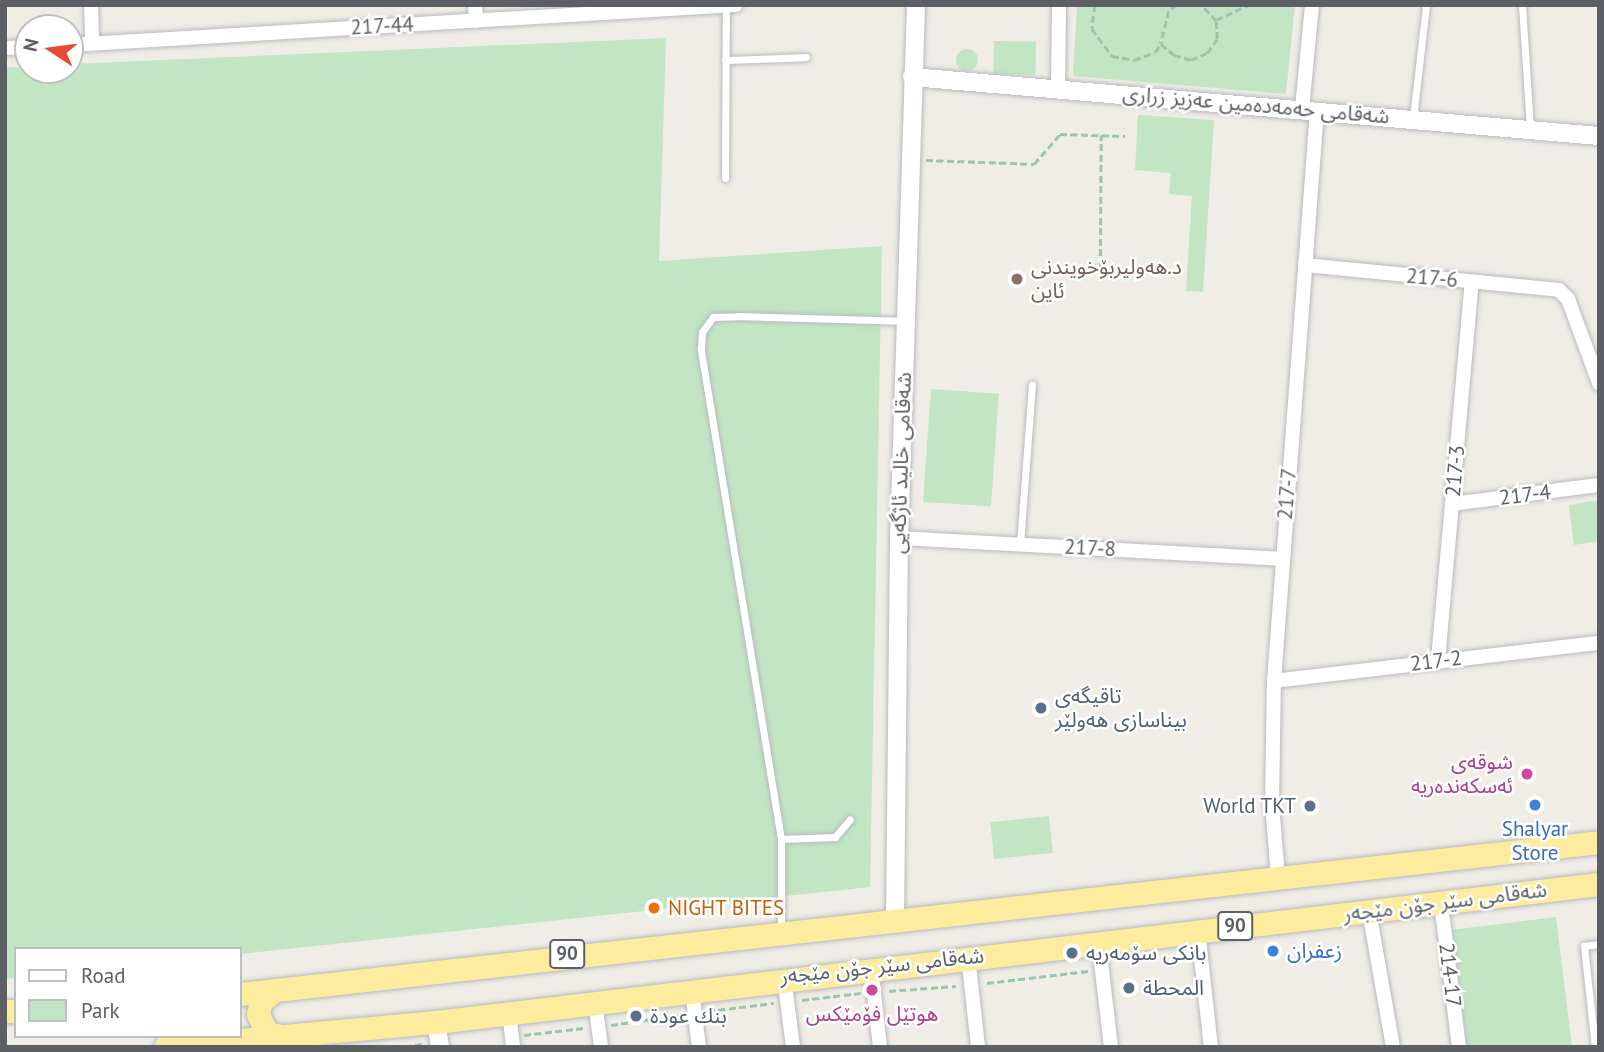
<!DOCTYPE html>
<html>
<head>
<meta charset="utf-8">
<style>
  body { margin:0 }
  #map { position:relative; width:1604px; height:1052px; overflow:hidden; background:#efede5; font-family:"PT Sans","Noto Sans Arabic",sans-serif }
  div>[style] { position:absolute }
  .green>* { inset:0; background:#c2e6c3; transform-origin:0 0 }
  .round { border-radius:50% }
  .path>* { height:2.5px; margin-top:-1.25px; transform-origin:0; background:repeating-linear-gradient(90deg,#9bc7a9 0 7px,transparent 0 10.5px) }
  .roads { filter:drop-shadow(0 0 2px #b7babe) drop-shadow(0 0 2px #b7babe) }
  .service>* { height:7px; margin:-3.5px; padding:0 3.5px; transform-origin:3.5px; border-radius:3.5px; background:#fff }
  .minor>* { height:14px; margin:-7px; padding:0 7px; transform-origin:7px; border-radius:7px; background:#fff }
  .tertiary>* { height:18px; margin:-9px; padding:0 9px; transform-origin:9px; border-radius:9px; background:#fff }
  .trunk>* { height:23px; margin:-11.5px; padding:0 11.5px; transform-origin:11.5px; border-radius:11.5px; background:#fdec9d }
  .dots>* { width:19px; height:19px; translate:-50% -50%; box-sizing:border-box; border:4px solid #fff; border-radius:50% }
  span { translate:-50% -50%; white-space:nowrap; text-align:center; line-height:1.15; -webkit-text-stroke:5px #fff; paint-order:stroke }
  .shield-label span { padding:2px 5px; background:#fff; border:2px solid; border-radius:5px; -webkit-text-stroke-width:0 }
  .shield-label { font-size:19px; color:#5c6065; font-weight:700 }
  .street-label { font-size:21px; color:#5c6065 }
  .education-label { font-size:21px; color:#785e54 }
  .left { translate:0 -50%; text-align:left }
  .service-label { font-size:21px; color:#4e5e75 }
  .right { translate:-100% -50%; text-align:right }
  .hotel-label { font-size:21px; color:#b23c85 }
  .shop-label { font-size:21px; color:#366cbe }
  .food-label { font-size:21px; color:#c56008 }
  .frame { position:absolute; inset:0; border:7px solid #5c6065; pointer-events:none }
  .legend { position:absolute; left:14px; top:947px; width:228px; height:91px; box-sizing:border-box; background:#fff; border:2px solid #bebfc1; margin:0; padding:9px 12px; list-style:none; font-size:21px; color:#5c6065 }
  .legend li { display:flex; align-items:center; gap:14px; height:35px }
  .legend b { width:35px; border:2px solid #bebfc1 }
  .north { position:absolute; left:14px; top:14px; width:70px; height:70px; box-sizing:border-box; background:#fff; border:2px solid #bebfc1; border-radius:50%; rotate:283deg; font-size:19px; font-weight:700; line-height:28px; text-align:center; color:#5c6065 }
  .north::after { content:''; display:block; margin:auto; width:24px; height:32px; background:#e74932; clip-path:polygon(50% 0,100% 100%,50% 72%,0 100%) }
</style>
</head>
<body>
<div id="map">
  <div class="green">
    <div style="clip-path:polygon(1077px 5px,1295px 5px,1286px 94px,1073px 76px)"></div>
    <div style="clip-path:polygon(666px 38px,659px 261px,882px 246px,870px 887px,240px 954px,240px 949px,16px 949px,16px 978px,5px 979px,5px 67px,70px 70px,70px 64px)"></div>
    <div style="left:994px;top:41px;width:42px;height:33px;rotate:1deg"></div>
    <div class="round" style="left:956px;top:49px;width:22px;height:22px"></div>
    <div style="clip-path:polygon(1138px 115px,1214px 120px,1203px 292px,1186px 291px,1192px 196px,1169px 194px,1171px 173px,1135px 170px)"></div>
    <div style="left:931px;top:389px;width:68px;height:113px;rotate:4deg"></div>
    <div style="clip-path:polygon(1599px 500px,1599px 541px,1574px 545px,1569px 505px)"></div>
    <div style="left:1049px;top:816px;width:37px;height:59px;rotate:84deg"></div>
    <div style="left:1556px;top:917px;width:131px;height:104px;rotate:83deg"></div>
  </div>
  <div class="path">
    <div style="left:1095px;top:5px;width:24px;rotate:97deg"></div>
    <div style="left:1092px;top:29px;width:34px;rotate:53deg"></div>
    <div style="left:1112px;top:56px;width:22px;rotate:10deg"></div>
    <div style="left:1134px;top:60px;width:22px;rotate:-21deg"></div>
    <div style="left:1155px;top:52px;width:10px;rotate:-53deg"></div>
    <div style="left:1177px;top:5px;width:10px;rotate:143deg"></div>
    <div style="left:1169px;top:11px;width:34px;rotate:104deg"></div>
    <div style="left:1161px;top:44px;width:17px;rotate:40deg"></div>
    <div style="left:1174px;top:55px;width:18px;rotate:16deg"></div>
    <div style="left:1191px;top:60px;width:17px;rotate:-24deg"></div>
    <div style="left:1207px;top:53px;width:17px;rotate:-54deg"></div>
    <div style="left:1217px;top:39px;width:18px;rotate:-93deg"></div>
    <div style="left:1216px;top:21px;width:22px;rotate:-133deg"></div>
    <div style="left:1216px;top:20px;width:35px;rotate:-25deg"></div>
    <div style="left:926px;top:160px;width:108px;rotate:2.1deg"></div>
    <div style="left:1034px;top:164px;width:40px;rotate:-49deg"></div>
    <div style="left:1060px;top:134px;width:65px;rotate:1.8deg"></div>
    <div style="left:1100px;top:277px;width:142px;rotate:-89.6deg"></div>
    <div style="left:987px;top:983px;width:102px;rotate:-6.8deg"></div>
    <div style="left:889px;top:991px;width:67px;rotate:-4.3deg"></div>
    <div style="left:802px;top:1000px;width:59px;rotate:-6.8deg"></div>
    <div style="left:708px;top:1011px;width:66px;rotate:-6.9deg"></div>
    <div style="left:611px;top:1025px;width:71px;rotate:-8.1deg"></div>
    <div style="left:524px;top:1035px;width:60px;rotate:-6.7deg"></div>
    <div style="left:405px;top:1047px;width:17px;rotate:-10deg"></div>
  </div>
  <div class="roads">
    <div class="service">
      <div style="left:1522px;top:5px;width:124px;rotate:86.3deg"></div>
      <div style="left:725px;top:60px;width:81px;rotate:-2.1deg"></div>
      <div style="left:1413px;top:118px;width:114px;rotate:-83.4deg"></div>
      <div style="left:725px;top:178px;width:172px;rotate:-89.7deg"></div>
      <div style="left:1020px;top:544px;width:160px;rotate:-85.7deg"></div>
      <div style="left:781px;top:839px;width:54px;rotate:-2.1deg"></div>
      <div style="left:835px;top:837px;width:23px;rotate:-50deg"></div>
      <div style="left:781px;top:929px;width:90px;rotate:-90deg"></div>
      <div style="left:781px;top:839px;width:497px;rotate:-99.3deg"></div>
      <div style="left:701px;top:348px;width:16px;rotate:-86deg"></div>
      <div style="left:702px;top:332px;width:19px;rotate:-54deg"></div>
      <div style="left:713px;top:317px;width:25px;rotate:-2deg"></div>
      <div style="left:738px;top:316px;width:167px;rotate:1.7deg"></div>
      <div style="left:1595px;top:1047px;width:102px;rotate:-96.2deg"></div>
      <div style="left:1584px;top:946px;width:15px;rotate:-8deg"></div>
    </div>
    <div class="minor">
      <div style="left:91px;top:5px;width:38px;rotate:88deg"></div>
      <div style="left:475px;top:5px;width:16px;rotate:86deg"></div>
      <div style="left:70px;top:45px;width:667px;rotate:-3.44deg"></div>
      <div style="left:5px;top:48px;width:23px;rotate:-2deg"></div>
      <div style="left:1058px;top:89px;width:84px;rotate:-89.3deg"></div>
      <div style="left:1302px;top:109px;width:104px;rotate:-84.5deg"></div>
      <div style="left:1305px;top:265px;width:255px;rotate:5.6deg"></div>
      <div style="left:1559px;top:290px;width:13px;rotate:45deg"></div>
      <div style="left:1568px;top:299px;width:90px;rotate:69.7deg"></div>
      <div style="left:1452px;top:504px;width:148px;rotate:-7.4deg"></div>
      <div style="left:899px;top:538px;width:384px;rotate:3.1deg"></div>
      <div style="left:1438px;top:660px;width:380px;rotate:-84.9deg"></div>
      <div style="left:1274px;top:681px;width:327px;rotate:-6.7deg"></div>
      <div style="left:1278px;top:877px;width:73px;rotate:-94.7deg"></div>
      <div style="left:1272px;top:804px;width:123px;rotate:-89.1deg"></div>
      <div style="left:1274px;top:681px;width:572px;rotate:-85.69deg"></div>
      <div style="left:1441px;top:903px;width:145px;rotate:82.9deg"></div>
      <div style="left:1369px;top:911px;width:138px;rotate:80deg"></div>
      <div style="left:1198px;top:930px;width:118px;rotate:83.7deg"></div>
      <div style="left:1099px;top:945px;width:103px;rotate:83.3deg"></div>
      <div style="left:968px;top:956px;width:92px;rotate:83.7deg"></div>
      <div style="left:871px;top:967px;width:81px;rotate:83.6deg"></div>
      <div style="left:784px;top:977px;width:71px;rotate:82.7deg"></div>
      <div style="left:692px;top:990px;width:57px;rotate:83deg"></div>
      <div style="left:595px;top:1002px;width:45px;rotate:82.4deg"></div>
      <div style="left:509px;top:1013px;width:34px;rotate:83deg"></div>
    </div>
    <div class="tertiary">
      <div style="left:912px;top:77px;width:690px;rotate:4.91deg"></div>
      <div style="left:895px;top:921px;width:383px;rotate:-89.4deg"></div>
      <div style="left:899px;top:538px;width:533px;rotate:-88.17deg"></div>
      <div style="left:436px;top:1022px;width:25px;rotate:81deg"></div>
    </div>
    <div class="trunk">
      <div style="left:274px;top:991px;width:16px;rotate:142deg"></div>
      <div style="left:261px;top:1001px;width:13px;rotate:103deg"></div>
      <div style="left:258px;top:1014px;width:21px;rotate:65deg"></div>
      <div style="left:267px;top:1033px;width:14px;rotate:12deg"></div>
      <div style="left:240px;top:994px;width:1367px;rotate:-6.38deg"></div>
      <div style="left:5px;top:1011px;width:11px"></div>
      <div style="left:165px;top:1047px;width:272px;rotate:-5.3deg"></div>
      <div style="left:436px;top:1022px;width:1171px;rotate:-6.77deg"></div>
    </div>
  </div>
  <div class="dots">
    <div style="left:1017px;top:279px;background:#8d6e63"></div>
    <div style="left:1041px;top:708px;background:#5c6f8a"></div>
    <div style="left:1527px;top:774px;background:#d1479c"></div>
    <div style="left:1535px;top:805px;background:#3f7fe0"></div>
    <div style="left:1310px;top:806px;background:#5c6f8a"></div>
    <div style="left:654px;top:908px;background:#e8710a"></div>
    <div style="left:1273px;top:951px;background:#3f7fe0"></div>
    <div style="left:1072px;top:953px;background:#5c6f8a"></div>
    <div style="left:1129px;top:988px;background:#5c6f8a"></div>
    <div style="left:872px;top:990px;background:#d1479c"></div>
    <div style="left:636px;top:1016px;background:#5c6f8a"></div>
  </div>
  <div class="shield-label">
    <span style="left:1235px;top:926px">90</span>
    <span style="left:567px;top:954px">90</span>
  </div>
  <div class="street-label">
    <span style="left:382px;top:26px;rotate:-3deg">217-44</span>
    <span style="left:1256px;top:105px;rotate:5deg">شەقامی حەمەدەمین عەزیز زراری</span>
    <span style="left:1432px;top:278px;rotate:5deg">217-6</span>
    <span style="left:901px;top:463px;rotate:-88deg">شەقامی خالید ئاژگەیی</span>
    <span style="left:1455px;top:471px;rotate:-85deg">217-3</span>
    <span style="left:1287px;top:494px;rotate:-85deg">217-7</span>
    <span style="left:1525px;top:495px;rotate:-7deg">217-4</span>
    <span style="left:1090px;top:548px;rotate:3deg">217-8</span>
    <span style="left:1436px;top:661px;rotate:-7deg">217-2</span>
    <span style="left:1445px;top:902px;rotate:-7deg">شەقامی سێر جۆن مێجەر</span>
    <span style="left:882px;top:966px;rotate:-6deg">شەقامی سێر جۆن مێجەر</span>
    <span style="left:1450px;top:975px;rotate:83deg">214-17</span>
  </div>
  <div class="education-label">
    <span class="left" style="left:1031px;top:279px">د.هه‌ولیربۆخویندنی<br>ئاین</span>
  </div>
  <div class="service-label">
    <span class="left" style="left:1055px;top:708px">تاقیگەی<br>بیناسازی هەولێر</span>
    <span class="right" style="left:1296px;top:806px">World TKT</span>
    <span class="left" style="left:1086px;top:953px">بانکی سۆمەریە</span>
    <span class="left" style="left:1143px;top:988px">المحطة</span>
    <span class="left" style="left:650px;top:1016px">بنك عودة</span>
  </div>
  <div class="hotel-label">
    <span class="right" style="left:1513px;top:774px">شوقەی<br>ئەسکەندەریە</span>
    <span style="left:872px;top:1014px">هوتێل فۆمێکس</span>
  </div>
  <div class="shop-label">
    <span style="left:1535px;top:841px">Shalyar<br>Store</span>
    <span class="left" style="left:1287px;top:951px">زعفران</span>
  </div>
  <div class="food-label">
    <span class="left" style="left:668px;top:908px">NIGHT BITES</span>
  </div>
  <div class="frame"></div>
  <ul class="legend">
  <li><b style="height:9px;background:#fff"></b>Road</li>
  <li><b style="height:19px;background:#c2e6c3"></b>Park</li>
  </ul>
  <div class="north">N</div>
</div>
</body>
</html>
